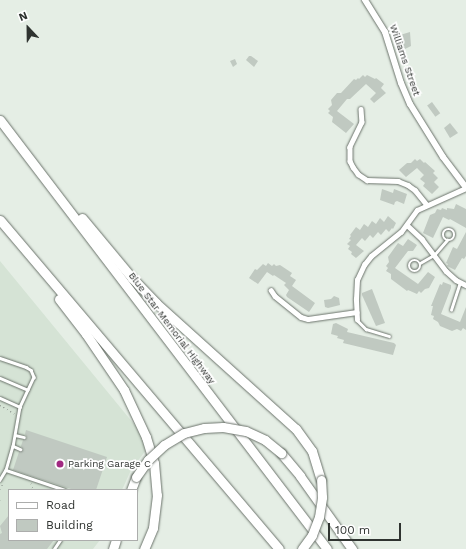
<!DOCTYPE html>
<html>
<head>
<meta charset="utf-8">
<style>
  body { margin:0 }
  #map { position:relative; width:466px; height:549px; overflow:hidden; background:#e5eee5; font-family:"Work Sans",sans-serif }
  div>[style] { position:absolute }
  .built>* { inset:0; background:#d5e3d5 }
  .building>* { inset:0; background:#c0c9c1; transform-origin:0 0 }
  .path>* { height:1px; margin-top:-0.5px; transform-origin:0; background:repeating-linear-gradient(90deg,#8f968f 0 1px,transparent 0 4px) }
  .roads { filter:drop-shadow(0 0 1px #6b736b) drop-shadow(0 0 1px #6b736b) }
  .service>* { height:2.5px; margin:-1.25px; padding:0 1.25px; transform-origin:1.25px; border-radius:1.25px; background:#fff }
  .service>.ring { margin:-1.25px; padding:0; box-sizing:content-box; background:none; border:2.5px solid #fff; border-radius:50% }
  .minor>* { height:4.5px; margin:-2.25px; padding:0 2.25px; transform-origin:2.25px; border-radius:2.25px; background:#fff }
  .tertiary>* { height:6px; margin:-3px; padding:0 3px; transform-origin:3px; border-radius:3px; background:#fff }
  .motorway>* { height:9px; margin:-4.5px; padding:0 4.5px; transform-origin:4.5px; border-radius:4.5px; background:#fff }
  .bridges { filter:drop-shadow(0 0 1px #6b736b) drop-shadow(0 0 1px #6b736b) }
  .motorway-bridge>* { height:9px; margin:-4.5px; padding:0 4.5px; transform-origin:4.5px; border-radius:4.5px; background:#fff }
  .dots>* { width:11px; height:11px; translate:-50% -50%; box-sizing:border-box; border:2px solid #fff; border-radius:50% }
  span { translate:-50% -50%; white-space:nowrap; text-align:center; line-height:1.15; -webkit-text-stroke:3.5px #fff; paint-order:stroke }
  .street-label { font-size:10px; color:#2f3330 }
  .poi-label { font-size:10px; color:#2f3330 }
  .left { translate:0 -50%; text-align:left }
  .legend { position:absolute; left:8px; top:489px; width:130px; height:52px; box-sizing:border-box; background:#fff; border:1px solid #acadac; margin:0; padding:5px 7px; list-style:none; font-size:12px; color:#2f3330 }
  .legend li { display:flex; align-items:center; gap:8px; height:20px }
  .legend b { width:20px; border:1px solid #acadac }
  .north { position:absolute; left:8px; top:8px; width:40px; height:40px; -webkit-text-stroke:3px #fff; paint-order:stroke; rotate:338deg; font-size:11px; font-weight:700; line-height:16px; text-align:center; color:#2f3330 }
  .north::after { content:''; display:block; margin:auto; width:14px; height:18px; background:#2f3330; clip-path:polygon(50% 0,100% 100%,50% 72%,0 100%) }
  .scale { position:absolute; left:328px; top:523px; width:73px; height:18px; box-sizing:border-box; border:2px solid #2f3330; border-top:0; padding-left:5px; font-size:12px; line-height:14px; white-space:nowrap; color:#2f3330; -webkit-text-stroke:3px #fff; paint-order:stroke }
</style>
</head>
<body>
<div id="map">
  <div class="built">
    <div style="clip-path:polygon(0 261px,138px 429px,146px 450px,131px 470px,122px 490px,9px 490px,9px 540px,100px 540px,93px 549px,0 549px)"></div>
  </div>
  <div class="building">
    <div style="clip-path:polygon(410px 32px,411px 46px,403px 50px,400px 39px,401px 39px,400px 35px)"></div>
    <div style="clip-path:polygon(249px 56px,251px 56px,258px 61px,254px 67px,246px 60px)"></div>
    <div style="clip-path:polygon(235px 59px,237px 64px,233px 67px,230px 61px)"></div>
    <div style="clip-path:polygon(363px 75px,365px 77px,367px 75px,375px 79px,376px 78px,384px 84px,381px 88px,386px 93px,374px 103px,370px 99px,376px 93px,366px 84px,350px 99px,347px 99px,337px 111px,354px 124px,346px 133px,332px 122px,333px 117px,328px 113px,330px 111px,328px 109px,332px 105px,331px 100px,337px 93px,341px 93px,354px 79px,356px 80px,358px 78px,359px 79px)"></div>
    <div style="left:432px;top:102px;width:14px;height:6px;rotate:54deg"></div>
    <div style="clip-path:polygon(450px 123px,458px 133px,450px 138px,444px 128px)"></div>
    <div style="clip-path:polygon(415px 159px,417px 161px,420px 159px,424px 163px,425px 162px,435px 171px,433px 173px,438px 178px,434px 182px,439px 187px,432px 194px,423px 186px,425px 183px,420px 179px,424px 175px,417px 168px,406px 177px,399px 170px,407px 163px,411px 163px)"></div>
    <div style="clip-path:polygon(382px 189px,393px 193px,394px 189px,407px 194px,404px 204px,397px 201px,395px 202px,394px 205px,380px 200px)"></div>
    <div style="clip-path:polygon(456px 204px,466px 209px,466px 228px,450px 219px,449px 220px,443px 217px,433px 238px,423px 233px,430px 215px,435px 213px,437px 209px,441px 210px,442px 208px,447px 210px,447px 208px,454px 209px)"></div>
    <div style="clip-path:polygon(388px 216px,396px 223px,393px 229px,392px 228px,389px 232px,386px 229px,381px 235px,378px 232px,373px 238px,370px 235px,365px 241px,362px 238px,356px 245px,364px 251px,356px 258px,351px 254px,352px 252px,348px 249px,350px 246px,347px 244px,351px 240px,349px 239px,351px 236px,350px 235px,356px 227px,360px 230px,364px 224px,368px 227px,372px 221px,376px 224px,380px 218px,384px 222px)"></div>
    <div style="clip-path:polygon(466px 232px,466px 256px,464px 259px,462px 258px,455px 270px,447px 266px,448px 264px,446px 263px,453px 247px,457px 249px)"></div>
    <div style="clip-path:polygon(408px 239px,417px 245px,413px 251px,408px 251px,395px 268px,418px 284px,428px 272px,435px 277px,429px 288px,425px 289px,421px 293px,419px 291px,417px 294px,408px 290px,407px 291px,391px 279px,391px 274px,386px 271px,388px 268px,386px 266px,389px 262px,388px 257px,398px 243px,403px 246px)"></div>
    <div style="clip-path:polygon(268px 263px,272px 266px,274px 264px,276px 266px,280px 265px,292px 273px,290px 276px,296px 280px,292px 286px,315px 303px,309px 312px,287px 297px,286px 295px,289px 290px,284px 285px,286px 283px,274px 275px,273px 276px,267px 272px,258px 284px,249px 278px,255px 269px,257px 270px,263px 264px,266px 266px)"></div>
    <div style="clip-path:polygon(443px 282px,451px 285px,451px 288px,441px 314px,460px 322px,466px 307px,466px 330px,463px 328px,461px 331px,457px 329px,452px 331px,440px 326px,438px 322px,433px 319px,434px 316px,431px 315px,433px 306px,431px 306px,440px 284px,442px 285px)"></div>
    <div style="clip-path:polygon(372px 289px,385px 323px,376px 326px,362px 295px,362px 293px)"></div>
    <div style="clip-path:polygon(334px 296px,339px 298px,340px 305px,328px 308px,325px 307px,324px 300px,331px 299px)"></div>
    <div style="clip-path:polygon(336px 323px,348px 329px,347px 332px,394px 343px,396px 345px,393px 355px,343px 343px,344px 340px,337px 338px,338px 336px,331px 334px,333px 324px)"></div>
    <div style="clip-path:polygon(26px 430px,107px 457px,96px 490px,74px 490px,13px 470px,19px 452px,23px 450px,21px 446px,23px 440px,27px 438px,25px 434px)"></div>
    <div style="clip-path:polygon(9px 515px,9px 540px,54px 540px,47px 549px,0 549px,0 534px,2px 533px,0 526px)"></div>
  </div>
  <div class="path">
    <div style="left:0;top:405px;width:17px;rotate:31deg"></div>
    <div style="left:31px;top:483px;width:7px;rotate:74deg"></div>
    <div style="left:0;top:489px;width:7px;rotate:-63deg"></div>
    <div style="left:0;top:500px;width:3px;rotate:90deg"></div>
  </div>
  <div class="roads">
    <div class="service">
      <div class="ring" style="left:443.5px;top:229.5px;width:8.5px;height:8.5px"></div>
      <div class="ring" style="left:409px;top:260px;width:9.5px;height:9.5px"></div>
      <div style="left:420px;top:263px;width:16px;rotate:-30deg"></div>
      <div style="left:434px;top:255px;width:20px;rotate:-49deg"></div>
      <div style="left:451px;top:310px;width:29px;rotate:-72deg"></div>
      <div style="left:357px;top:320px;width:13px;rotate:45deg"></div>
      <div style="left:366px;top:329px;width:24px;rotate:17deg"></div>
      <div style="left:0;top:358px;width:28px;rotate:19deg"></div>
      <div style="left:26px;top:367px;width:6px;rotate:31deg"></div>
      <div style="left:31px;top:370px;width:8px;rotate:67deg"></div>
      <div style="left:34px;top:377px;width:33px;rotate:115deg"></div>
      <div style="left:20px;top:407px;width:40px;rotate:100deg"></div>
      <div style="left:13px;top:446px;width:25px;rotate:106deg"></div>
      <div style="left:6px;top:470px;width:12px;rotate:121deg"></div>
      <div style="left:0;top:378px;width:30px;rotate:23deg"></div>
      <div style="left:0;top:398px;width:22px;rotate:24deg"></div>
      <div style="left:15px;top:435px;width:9px;rotate:13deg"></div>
      <div style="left:13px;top:446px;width:8px;rotate:23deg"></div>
      <div style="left:6px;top:470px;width:62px;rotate:18.7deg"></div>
      <div style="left:54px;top:549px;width:11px;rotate:-56deg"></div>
    </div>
    <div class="minor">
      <div style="left:361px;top:109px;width:13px;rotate:86deg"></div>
      <div style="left:362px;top:122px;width:28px;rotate:116deg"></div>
      <div style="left:350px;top:147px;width:14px;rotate:90deg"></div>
      <div style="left:350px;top:161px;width:7px;rotate:63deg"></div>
      <div style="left:353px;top:167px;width:9px;rotate:54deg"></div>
      <div style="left:358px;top:174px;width:11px;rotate:34deg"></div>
      <div style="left:367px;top:180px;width:31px;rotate:2deg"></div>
      <div style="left:398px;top:181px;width:11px;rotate:22deg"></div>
      <div style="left:408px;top:185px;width:9px;rotate:36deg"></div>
      <div style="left:415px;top:190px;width:19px;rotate:51deg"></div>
      <div style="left:407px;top:225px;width:21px;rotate:43deg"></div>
      <div style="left:422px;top:239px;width:40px;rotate:53deg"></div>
      <div style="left:446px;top:271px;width:13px;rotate:42deg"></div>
      <div style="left:456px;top:280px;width:11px;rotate:27deg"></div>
      <div style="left:271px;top:290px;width:7px;rotate:56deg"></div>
      <div style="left:275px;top:296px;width:33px;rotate:39deg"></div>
      <div style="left:301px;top:317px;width:7px;rotate:16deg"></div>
      <div style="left:308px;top:319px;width:49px;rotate:-8.1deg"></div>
      <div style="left:357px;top:320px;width:21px;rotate:-93deg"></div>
      <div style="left:356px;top:299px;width:19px;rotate:-87deg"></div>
      <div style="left:357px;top:280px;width:17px;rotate:-65deg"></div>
      <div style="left:364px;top:265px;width:11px;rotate:-52deg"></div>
      <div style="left:371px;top:256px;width:38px;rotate:-39deg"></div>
      <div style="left:401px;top:232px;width:27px;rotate:-54deg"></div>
      <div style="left:417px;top:210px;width:54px;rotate:-24.2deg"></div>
    </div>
    <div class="tertiary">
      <div style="left:365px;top:0;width:38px;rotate:58deg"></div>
      <div style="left:385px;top:32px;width:53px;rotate:72.6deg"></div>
      <div style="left:401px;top:83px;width:23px;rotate:67deg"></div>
      <div style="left:410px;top:104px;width:62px;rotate:58.1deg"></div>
      <div style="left:443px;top:157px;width:38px;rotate:53deg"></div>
    </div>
    <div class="motorway">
      <div style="left:0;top:120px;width:539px;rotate:52.68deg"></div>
      <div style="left:82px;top:218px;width:78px;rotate:50.2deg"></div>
      <div style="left:132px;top:278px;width:35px;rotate:46deg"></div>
      <div style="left:156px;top:303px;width:188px;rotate:42deg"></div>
      <div style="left:296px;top:429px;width:27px;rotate:54deg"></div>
      <div style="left:312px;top:451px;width:30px;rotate:73deg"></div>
      <div style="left:0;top:220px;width:431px;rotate:49.7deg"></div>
      <div style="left:59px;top:299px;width:44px;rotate:52.4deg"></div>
      <div style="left:86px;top:334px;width:68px;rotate:55.8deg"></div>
      <div style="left:124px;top:390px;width:52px;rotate:64.9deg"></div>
      <div style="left:146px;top:437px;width:27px;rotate:73deg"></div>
      <div style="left:154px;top:463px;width:32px;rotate:85deg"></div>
      <div style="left:157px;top:495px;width:33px;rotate:97deg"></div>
      <div style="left:153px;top:528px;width:23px;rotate:113deg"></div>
      <div style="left:281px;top:453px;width:30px;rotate:50deg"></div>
      <div style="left:300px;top:476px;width:90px;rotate:54.5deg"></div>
      <div style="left:131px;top:490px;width:14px;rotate:-69deg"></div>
      <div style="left:113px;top:549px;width:9px;rotate:-72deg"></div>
    </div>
  </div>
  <div class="bridges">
    <div class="motorway-bridge">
      <div style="left:136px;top:477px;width:21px;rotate:-55deg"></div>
      <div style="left:148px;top:460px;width:22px;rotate:-43deg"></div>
      <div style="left:164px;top:445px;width:23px;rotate:-31deg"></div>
      <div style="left:184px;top:433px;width:21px;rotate:-14deg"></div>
      <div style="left:204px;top:428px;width:19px;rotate:-3deg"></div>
      <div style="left:223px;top:427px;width:23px;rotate:10deg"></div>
      <div style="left:246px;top:431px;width:21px;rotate:25deg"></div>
      <div style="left:265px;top:440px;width:21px;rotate:39deg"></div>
      <div style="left:302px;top:549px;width:17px;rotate:-54deg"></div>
      <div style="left:312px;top:535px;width:19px;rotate:-69deg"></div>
      <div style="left:319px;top:517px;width:20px;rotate:-81deg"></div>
      <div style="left:322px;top:497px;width:17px;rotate:-93deg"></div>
    </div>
  </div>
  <div class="dots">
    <div style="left:60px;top:464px;background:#a12981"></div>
  </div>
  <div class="street-label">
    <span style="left:405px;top:60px;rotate:71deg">Williams Street</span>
    <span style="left:172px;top:328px;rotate:53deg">Blue Star Memorial Highway</span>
  </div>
  <div class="poi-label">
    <span class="left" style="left:68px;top:464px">Parking Garage C</span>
  </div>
  <ul class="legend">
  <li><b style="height:5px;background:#fff"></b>Road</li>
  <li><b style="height:11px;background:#c0c9c1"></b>Building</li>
  </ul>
  <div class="north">N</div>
  <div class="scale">100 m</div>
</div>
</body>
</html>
